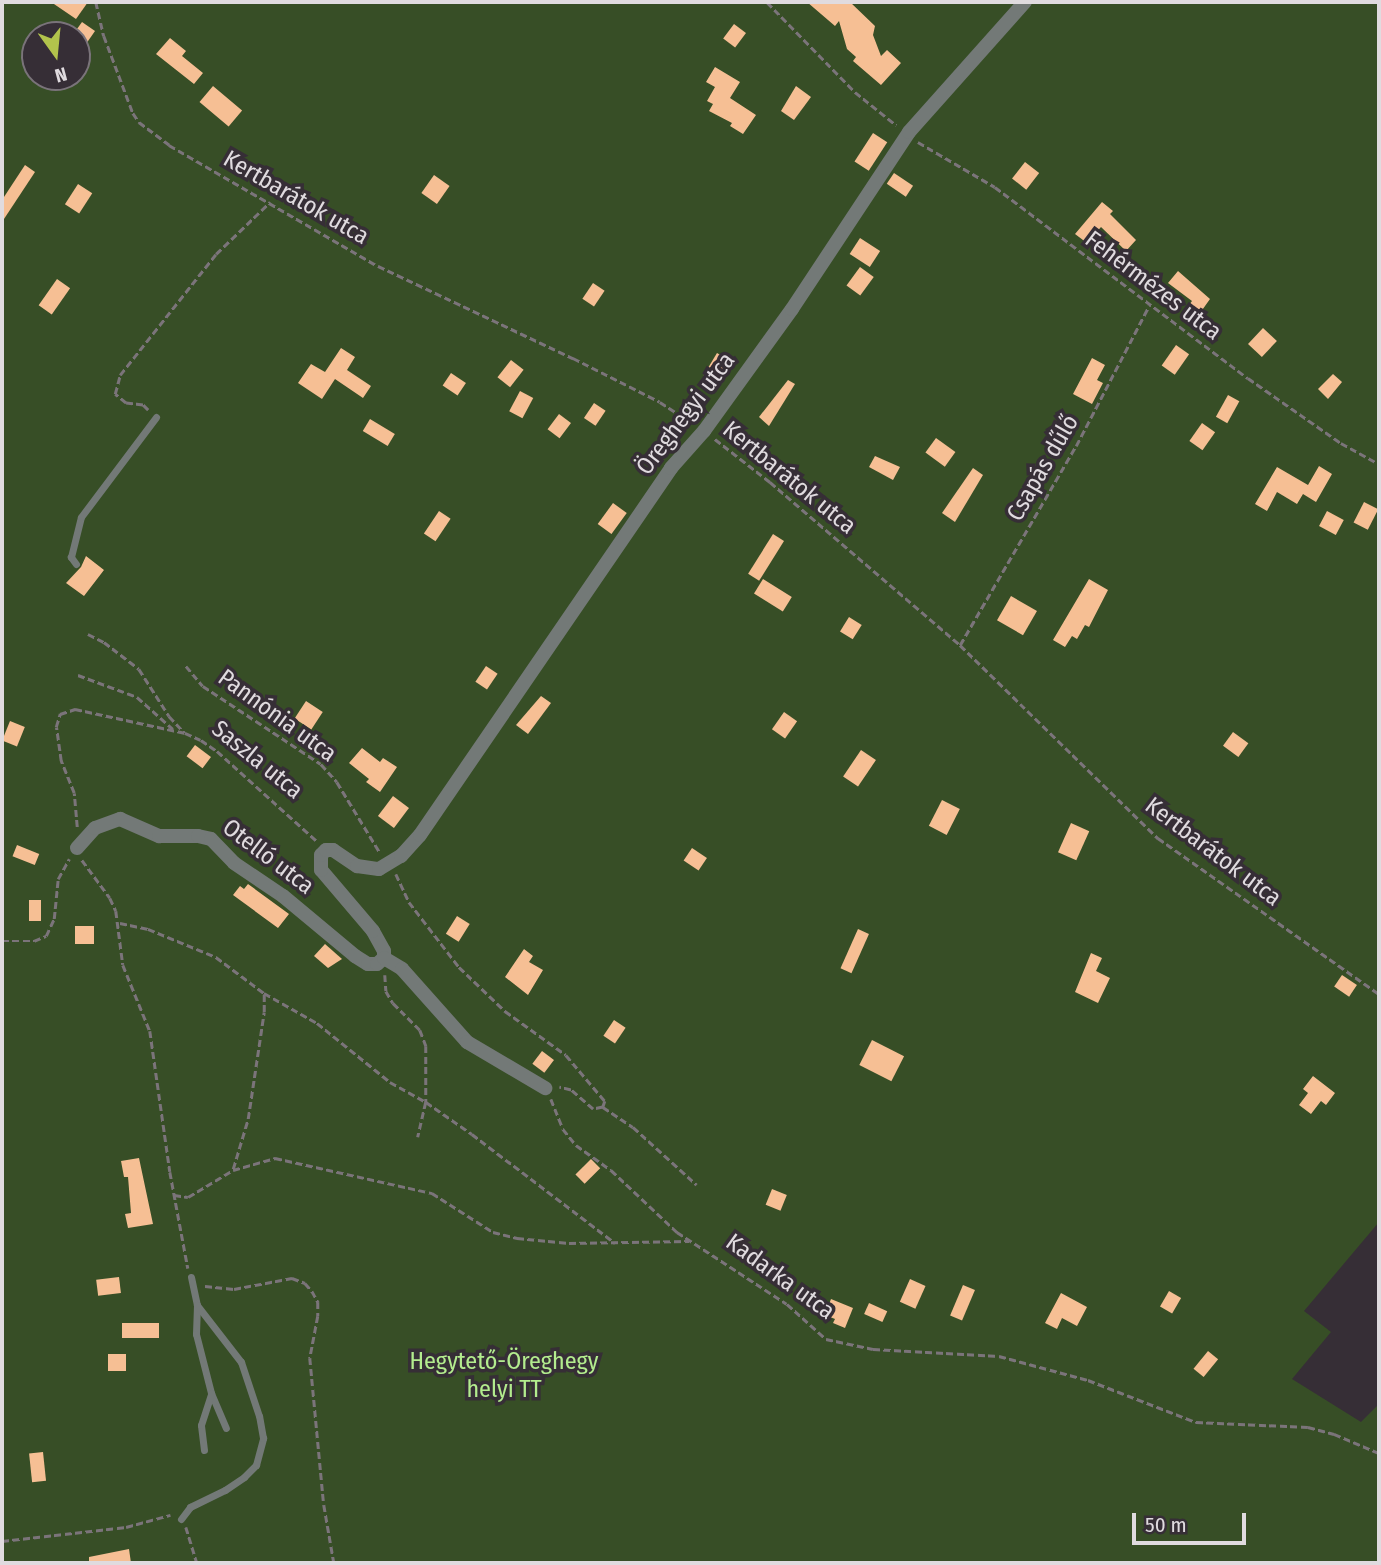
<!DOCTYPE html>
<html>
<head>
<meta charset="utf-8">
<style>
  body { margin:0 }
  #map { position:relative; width:1381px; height:1565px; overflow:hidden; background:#362e36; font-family:"Fira Sans Condensed",sans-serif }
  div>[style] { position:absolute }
  .green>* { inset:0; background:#374e26 }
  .building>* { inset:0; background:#f6bf94; transform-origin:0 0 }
  .path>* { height:2.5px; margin-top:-1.25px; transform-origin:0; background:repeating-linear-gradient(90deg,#7b747a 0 7px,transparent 0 10.5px) }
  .service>* { height:7px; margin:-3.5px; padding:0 3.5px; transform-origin:3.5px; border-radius:3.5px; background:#737977 }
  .minor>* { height:14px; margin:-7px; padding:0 7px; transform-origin:7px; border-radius:7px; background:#737977 }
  span { translate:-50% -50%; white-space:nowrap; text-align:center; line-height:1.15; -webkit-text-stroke:7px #362e36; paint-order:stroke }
  .street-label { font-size:24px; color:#e0dbdf }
  .park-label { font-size:24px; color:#b3ec8e }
  .frame { position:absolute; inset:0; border:4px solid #e0dbdf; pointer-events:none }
  .north { position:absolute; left:21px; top:21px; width:70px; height:70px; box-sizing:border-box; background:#362e36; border:2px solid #7a737a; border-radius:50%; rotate:165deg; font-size:19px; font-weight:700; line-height:28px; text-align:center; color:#e0dbdf }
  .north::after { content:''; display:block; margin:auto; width:24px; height:32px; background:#b2c34c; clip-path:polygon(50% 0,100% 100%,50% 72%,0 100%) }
  .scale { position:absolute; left:1132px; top:1513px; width:114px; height:32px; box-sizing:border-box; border:4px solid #e0dbdf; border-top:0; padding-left:9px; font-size:21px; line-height:24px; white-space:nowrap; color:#e0dbdf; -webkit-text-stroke:5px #362e36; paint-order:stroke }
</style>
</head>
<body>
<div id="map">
  <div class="green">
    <div style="clip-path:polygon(evenodd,2px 2px,1379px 2px,1379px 1222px,1304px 1311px,1331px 1332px,1292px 1379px,1361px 1422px,1379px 1404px,1379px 1563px,2px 1563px,2px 2px,35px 35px,77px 35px,77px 77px,35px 77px,35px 35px)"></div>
  </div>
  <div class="building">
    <div style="clip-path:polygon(51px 2px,88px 2px,76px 19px)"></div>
    <div style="clip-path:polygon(807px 2px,850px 2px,875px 26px,873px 35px,881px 56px,887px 50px,901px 63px,881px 85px,853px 61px,856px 57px,847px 49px,839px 21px,835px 26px)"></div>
    <div style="clip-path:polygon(82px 22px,95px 31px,77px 57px,77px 29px)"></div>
    <div style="left:734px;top:24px;width:15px;height:18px;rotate:37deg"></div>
    <div style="clip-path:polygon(170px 38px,186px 51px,182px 56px,203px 73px,194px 84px,156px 54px)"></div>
    <div style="clip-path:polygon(715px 67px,740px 82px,730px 98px,756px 115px,743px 134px,730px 126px,732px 123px,709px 111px,713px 104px,707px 101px,715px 87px,706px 82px)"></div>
    <div style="left:213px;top:86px;width:38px;height:21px;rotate:40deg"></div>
    <div style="clip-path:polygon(796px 86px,811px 97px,794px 120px,781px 111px)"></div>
    <div style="left:873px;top:133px;width:17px;height:34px;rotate:33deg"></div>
    <div style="left:1025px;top:162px;width:18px;height:21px;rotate:38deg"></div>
    <div style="clip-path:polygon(25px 165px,35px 172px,2px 222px,2px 200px)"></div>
    <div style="left:894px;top:173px;width:23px;height:13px;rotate:34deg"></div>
    <div style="left:434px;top:175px;width:19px;height:22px;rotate:35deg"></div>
    <div style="left:78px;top:184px;width:17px;height:24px;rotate:33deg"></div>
    <div style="clip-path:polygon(1102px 202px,1113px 211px,1110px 214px,1136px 240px,1126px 251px,1101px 227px,1087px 243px,1075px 234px)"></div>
    <div style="left:860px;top:238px;width:24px;height:19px;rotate:33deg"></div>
    <div style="left:860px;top:267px;width:17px;height:23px;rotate:36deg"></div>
    <div style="clip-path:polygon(1178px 271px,1210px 299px,1200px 313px,1189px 305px,1192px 301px,1168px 283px)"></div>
    <div style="left:57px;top:279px;width:16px;height:32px;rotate:35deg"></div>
    <div style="left:593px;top:283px;width:14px;height:19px;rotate:34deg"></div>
    <div style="left:1263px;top:328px;width:19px;height:22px;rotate:43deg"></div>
    <div style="left:1176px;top:345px;width:16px;height:25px;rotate:35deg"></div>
    <div style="clip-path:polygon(341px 348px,355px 357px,347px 370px,371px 386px,363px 398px,335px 379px,322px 399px,298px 383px,311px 364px,325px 372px)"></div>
    <div style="left:717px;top:353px;width:17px;height:26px;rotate:31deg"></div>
    <div style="clip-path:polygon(1092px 358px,1105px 365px,1097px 380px,1103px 383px,1092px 404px,1073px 394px)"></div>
    <div style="left:511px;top:360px;width:16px;height:22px;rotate:38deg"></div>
    <div style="left:451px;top:373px;width:18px;height:15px;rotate:34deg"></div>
    <div style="clip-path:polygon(1333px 374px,1342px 382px,1328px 399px,1318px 389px)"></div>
    <div style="clip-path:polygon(788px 380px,795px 384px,769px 426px,759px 417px)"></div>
    <div style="left:520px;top:391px;width:15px;height:23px;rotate:28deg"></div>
    <div style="left:1228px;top:395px;width:13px;height:25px;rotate:29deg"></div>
    <div style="left:594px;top:403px;width:14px;height:18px;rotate:34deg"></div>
    <div style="left:559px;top:414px;width:15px;height:19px;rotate:37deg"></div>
    <div style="left:370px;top:419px;width:29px;height:14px;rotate:31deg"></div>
    <div style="left:1202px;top:423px;width:16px;height:22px;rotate:35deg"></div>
    <div style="left:936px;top:438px;width:24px;height:18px;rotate:36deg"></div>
    <div style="clip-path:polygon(875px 456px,900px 467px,893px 480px,869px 467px)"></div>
    <div style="clip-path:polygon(1319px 466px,1332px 474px,1316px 502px,1303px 494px,1297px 504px,1277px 492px,1267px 511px,1255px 504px,1277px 467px,1308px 485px)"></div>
    <div style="clip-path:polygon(973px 468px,983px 475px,955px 522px,942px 513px)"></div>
    <div style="left:1030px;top:476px;width:15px;height:21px;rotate:28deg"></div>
    <div style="left:1364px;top:502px;width:16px;height:23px;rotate:27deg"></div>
    <div style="left:613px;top:503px;width:17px;height:26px;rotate:36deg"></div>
    <div style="left:439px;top:511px;width:14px;height:27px;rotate:34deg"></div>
    <div style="left:1327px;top:511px;width:19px;height:17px;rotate:28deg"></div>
    <div style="left:773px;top:534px;width:13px;height:47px;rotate:32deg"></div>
    <div style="clip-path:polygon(86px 556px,104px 570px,84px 596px,66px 583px,81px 567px)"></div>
    <div style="left:763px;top:579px;width:34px;height:17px;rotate:32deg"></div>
    <div style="clip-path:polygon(1089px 579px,1108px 590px,1089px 627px,1085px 625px,1077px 639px,1072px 636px,1065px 647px,1053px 640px)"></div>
    <div style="left:1011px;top:596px;width:30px;height:28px;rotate:30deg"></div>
    <div style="left:849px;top:617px;width:15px;height:17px;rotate:32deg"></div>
    <div style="left:486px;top:666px;width:14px;height:19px;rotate:34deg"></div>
    <div style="clip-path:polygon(541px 696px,551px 703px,528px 734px,516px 725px)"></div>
    <div style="left:306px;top:701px;width:20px;height:21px;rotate:33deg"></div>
    <div style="left:784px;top:712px;width:16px;height:21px;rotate:35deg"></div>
    <div style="left:10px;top:721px;width:16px;height:21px;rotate:22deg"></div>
    <div style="left:1233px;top:732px;width:19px;height:17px;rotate:36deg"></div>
    <div style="left:195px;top:745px;width:20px;height:14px;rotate:37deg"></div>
    <div style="clip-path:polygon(362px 748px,380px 762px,383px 758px,397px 767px,380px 792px,366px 782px,369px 779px,349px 763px)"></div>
    <div style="left:861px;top:750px;width:18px;height:32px;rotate:34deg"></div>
    <div style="left:393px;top:796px;width:20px;height:25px;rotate:37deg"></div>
    <div style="left:942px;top:800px;width:20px;height:29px;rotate:27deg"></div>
    <div style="left:1071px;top:823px;width:20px;height:32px;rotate:24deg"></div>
    <div style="left:17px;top:845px;width:24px;height:12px;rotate:22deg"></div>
    <div style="left:692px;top:848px;width:18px;height:15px;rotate:34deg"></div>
    <div style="clip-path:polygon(248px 884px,289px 914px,278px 928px,233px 895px,240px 886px,244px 889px)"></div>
    <div style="left:29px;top:900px;width:12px;height:21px"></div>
    <div style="left:457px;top:916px;width:15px;height:21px;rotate:32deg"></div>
    <div style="left:75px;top:926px;width:19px;height:18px"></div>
    <div style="left:858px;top:929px;width:12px;height:43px;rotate:24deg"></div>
    <div style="clip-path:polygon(325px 944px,342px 959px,328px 968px,314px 956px)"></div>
    <div style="clip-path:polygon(524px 949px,533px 956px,529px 962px,543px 970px,528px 995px,505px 977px)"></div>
    <div style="clip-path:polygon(1091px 953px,1102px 958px,1096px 971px,1110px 978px,1098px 1003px,1075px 992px)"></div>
    <div style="left:1342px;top:975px;width:18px;height:14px;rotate:34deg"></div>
    <div style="left:614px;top:1020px;width:14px;height:19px;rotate:34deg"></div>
    <div style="left:872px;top:1040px;width:36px;height:28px;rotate:27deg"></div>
    <div style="left:542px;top:1051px;width:15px;height:16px;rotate:37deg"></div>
    <div style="clip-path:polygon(1313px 1076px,1335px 1093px,1326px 1105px,1321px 1101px,1311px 1114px,1299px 1105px,1308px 1093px,1303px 1089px)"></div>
    <div style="clip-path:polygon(139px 1158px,153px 1224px,128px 1228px,125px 1214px,131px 1213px,128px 1177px,124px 1177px,121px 1161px)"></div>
    <div style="left:591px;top:1159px;width:13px;height:22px;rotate:45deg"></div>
    <div style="left:772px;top:1189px;width:16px;height:17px;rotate:22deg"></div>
    <div style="left:119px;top:1277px;width:16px;height:23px;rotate:83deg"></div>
    <div style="left:910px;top:1279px;width:17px;height:25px;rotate:24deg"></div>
    <div style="left:963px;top:1285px;width:13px;height:33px;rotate:23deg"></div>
    <div style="left:1169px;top:1291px;width:14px;height:18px;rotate:30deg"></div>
    <div style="clip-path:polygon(1061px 1293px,1087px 1307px,1077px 1326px,1062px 1318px,1057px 1329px,1045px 1323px)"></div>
    <div style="clip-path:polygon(831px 1299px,853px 1308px,845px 1328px,833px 1323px,835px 1319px,825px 1315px)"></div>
    <div style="left:869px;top:1303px;width:20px;height:12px;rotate:24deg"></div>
    <div style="left:122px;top:1323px;width:37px;height:15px"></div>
    <div style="left:1208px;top:1351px;width:13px;height:23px;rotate:39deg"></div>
    <div style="left:108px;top:1354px;width:18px;height:17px"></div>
    <div style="left:43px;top:1452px;width:29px;height:14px;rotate:84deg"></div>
    <div style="clip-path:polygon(129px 1549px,131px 1563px,89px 1563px,89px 1557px)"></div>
  </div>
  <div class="path">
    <div style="left:96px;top:2px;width:35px;rotate:77deg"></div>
    <div style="left:104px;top:36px;width:82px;rotate:69.4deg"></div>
    <div style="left:133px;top:113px;width:11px;rotate:56deg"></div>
    <div style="left:139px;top:122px;width:38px;rotate:37deg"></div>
    <div style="left:169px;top:145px;width:241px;rotate:30.1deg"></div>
    <div style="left:378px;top:266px;width:216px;rotate:25.3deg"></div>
    <div style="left:573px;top:358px;width:97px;rotate:26.8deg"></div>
    <div style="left:660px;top:402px;width:38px;rotate:33deg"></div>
    <div style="left:767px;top:2px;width:126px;rotate:45.6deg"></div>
    <div style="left:855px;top:92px;width:53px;rotate:38.8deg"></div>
    <div style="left:918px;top:142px;width:89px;rotate:30.3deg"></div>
    <div style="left:995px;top:187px;width:317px;rotate:37.1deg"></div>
    <div style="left:1248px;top:378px;width:113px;rotate:35deg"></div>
    <div style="left:1341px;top:443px;width:43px;rotate:28.9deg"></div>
    <div style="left:148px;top:410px;width:7px;rotate:-135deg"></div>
    <div style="left:143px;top:405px;width:17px;rotate:-173deg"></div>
    <div style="left:126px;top:403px;width:14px;rotate:-141deg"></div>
    <div style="left:115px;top:394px;width:20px;rotate:-75deg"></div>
    <div style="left:120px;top:375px;width:154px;rotate:-51.6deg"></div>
    <div style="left:216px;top:254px;width:75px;rotate:-43.9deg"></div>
    <div style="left:715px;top:439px;width:70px;rotate:38deg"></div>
    <div style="left:770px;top:482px;width:250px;rotate:40.6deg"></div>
    <div style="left:960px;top:645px;width:277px;rotate:44.3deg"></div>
    <div style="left:1158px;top:838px;width:271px;rotate:35.2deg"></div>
    <div style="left:88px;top:634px;width:18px;rotate:27deg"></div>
    <div style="left:104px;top:642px;width:44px;rotate:37.6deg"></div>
    <div style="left:139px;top:669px;width:56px;rotate:57.4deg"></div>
    <div style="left:169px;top:716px;width:23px;rotate:47deg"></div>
    <div style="left:960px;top:645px;width:230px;rotate:-59.8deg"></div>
    <div style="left:1076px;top:446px;width:158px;rotate:-62.5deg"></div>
    <div style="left:186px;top:666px;width:26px;rotate:50deg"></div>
    <div style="left:203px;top:686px;width:141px;rotate:33.5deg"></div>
    <div style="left:321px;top:764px;width:24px;rotate:48deg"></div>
    <div style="left:337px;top:782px;width:81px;rotate:58.7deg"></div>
    <div style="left:78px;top:675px;width:63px;rotate:20.4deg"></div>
    <div style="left:137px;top:697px;width:48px;rotate:41.6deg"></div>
    <div style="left:77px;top:827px;width:34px;rotate:-95deg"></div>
    <div style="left:74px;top:793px;width:35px;rotate:-112deg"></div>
    <div style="left:61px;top:761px;width:34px;rotate:-98deg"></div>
    <div style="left:56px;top:727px;width:14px;rotate:-73deg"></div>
    <div style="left:60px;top:714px;width:16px;rotate:-18deg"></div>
    <div style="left:75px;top:709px;width:113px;rotate:12.3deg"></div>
    <div style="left:185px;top:733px;width:17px;rotate:24deg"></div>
    <div style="left:201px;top:740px;width:19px;rotate:35deg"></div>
    <div style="left:217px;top:751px;width:135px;rotate:42deg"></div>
    <div style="left:82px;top:860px;width:47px;rotate:53.6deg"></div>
    <div style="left:110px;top:898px;width:14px;rotate:65deg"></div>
    <div style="left:116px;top:911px;width:54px;rotate:82.6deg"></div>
    <div style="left:123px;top:965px;width:71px;rotate:67.8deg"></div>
    <div style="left:150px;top:1031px;width:142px;rotate:81.9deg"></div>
    <div style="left:170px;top:1172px;width:98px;rotate:79.4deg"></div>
    <div style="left:396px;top:874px;width:31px;rotate:65deg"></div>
    <div style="left:409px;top:902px;width:82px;rotate:52.4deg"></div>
    <div style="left:459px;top:967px;width:64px;rotate:43.7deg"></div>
    <div style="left:505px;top:1011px;width:75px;rotate:35.8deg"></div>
    <div style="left:566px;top:1055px;width:60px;rotate:49.7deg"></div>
    <div style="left:605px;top:1101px;width:6px;rotate:108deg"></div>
    <div style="left:603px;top:1107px;width:10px;rotate:169deg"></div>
    <div style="left:593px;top:1109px;width:29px;rotate:-139deg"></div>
    <div style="left:571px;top:1090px;width:12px;rotate:-166deg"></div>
    <div style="left:120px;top:923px;width:29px;rotate:12deg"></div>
    <div style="left:148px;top:929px;width:74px;rotate:22.4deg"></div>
    <div style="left:216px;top:957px;width:60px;rotate:36.9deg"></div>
    <div style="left:264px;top:993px;width:61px;rotate:29.5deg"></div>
    <div style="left:317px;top:1023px;width:94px;rotate:38.9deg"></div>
    <div style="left:390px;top:1082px;width:41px;rotate:29.1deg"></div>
    <div style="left:426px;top:1102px;width:56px;rotate:34.8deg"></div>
    <div style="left:472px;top:1134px;width:180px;rotate:37.3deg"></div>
    <div style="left:2px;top:941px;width:32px"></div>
    <div style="left:34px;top:941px;width:13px;rotate:-23deg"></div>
    <div style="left:46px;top:936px;width:19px;rotate:-65deg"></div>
    <div style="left:54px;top:919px;width:40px;rotate:-84.3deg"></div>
    <div style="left:58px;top:879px;width:23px;rotate:-61deg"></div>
    <div style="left:385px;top:975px;width:16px;rotate:86deg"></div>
    <div style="left:386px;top:991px;width:14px;rotate:60deg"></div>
    <div style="left:393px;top:1003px;width:38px;rotate:45deg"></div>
    <div style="left:420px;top:1030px;width:17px;rotate:69deg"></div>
    <div style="left:426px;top:1046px;width:56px;rotate:90deg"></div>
    <div style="left:426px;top:1102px;width:36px;rotate:103deg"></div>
    <div style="left:551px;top:1099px;width:32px;rotate:68deg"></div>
    <div style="left:563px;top:1129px;width:21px;rotate:51deg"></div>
    <div style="left:576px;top:1145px;width:43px;rotate:35.5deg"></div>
    <div style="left:611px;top:1170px;width:91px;rotate:43.2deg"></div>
    <div style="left:677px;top:1232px;width:131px;rotate:33.2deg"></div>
    <div style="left:787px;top:1304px;width:52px;rotate:41.9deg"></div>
    <div style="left:826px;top:1339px;width:48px;rotate:12deg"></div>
    <div style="left:873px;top:1349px;width:126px;rotate:3.2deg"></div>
    <div style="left:999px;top:1356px;width:92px;rotate:15.1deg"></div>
    <div style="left:1088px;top:1380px;width:116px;rotate:21.3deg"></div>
    <div style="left:1196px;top:1422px;width:112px;rotate:2.6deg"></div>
    <div style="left:1308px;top:1427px;width:27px;rotate:15deg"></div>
    <div style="left:1334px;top:1434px;width:49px;rotate:22.9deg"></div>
    <div style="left:603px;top:1107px;width:36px;rotate:34deg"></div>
    <div style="left:633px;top:1127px;width:86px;rotate:42.2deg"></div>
    <div style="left:233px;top:1169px;width:52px;rotate:-73.3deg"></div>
    <div style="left:248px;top:1119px;width:108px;rotate:-81.5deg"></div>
    <div style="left:264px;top:1012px;width:19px;rotate:-90deg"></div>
    <div style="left:174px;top:1195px;width:14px;rotate:8deg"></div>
    <div style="left:188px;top:1197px;width:52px;rotate:-31deg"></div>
    <div style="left:233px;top:1170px;width:44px;rotate:-15.9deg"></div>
    <div style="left:275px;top:1158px;width:161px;rotate:12.6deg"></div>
    <div style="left:432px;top:1193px;width:72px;rotate:32.6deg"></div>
    <div style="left:493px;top:1232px;width:25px;rotate:14deg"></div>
    <div style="left:517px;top:1238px;width:52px;rotate:5.5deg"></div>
    <div style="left:569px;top:1243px;width:120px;rotate:-1deg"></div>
    <div style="left:205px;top:1286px;width:29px;rotate:6deg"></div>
    <div style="left:234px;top:1289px;width:59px;rotate:-10.7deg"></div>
    <div style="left:292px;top:1278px;width:14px;rotate:21deg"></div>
    <div style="left:305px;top:1283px;width:11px;rotate:49deg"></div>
    <div style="left:312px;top:1291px;width:13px;rotate:61deg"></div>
    <div style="left:318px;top:1302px;width:14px;rotate:90deg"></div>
    <div style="left:318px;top:1316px;width:43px;rotate:100.8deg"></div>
    <div style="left:310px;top:1358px;width:148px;rotate:84.6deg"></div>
    <div style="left:324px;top:1505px;width:59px;rotate:80.2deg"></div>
    <div style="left:186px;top:1527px;width:38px;rotate:73deg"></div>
    <div style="left:2px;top:1541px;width:125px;rotate:-6.4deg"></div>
    <div style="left:126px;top:1527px;width:46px;rotate:-15.3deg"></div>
  </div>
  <div class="service">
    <div style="left:76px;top:564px;width:9px;rotate:-126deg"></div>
    <div style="left:71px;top:557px;width:41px;rotate:-76deg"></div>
    <div style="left:81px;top:517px;width:125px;rotate:-53.1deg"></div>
    <div style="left:191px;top:1277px;width:29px;rotate:78deg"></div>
    <div style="left:197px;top:1305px;width:29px;rotate:92deg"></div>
    <div style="left:196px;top:1334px;width:61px;rotate:75.7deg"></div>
    <div style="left:211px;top:1393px;width:38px;rotate:67deg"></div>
    <div style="left:204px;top:1450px;width:25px;rotate:-97deg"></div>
    <div style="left:201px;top:1425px;width:33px;rotate:-72deg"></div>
    <div style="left:181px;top:1519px;width:15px;rotate:-53deg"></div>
    <div style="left:190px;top:1507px;width:39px;rotate:-26deg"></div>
    <div style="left:225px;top:1490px;width:23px;rotate:-34deg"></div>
    <div style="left:244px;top:1477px;width:17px;rotate:-45deg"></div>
    <div style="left:256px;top:1465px;width:28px;rotate:-75deg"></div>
    <div style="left:263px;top:1438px;width:22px;rotate:-100deg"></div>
    <div style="left:259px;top:1416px;width:57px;rotate:-108.4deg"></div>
    <div style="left:241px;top:1362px;width:72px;rotate:-127.7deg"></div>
  </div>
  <div class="minor">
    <div style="left:77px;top:848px;width:27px;rotate:-48deg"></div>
    <div style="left:95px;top:828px;width:27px;rotate:-20deg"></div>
    <div style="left:120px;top:819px;width:43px;rotate:23.6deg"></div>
    <div style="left:159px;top:836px;width:39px"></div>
    <div style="left:198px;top:836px;width:13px;rotate:13deg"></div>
    <div style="left:211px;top:839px;width:33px;rotate:46deg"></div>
    <div style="left:234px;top:863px;width:59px;rotate:34deg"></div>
    <div style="left:283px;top:896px;width:94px;rotate:39.8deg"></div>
    <div style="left:355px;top:956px;width:15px;rotate:32deg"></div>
    <div style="left:368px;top:964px;width:9px"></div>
    <div style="left:377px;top:964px;width:9px;rotate:-41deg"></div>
    <div style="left:384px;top:958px;width:7px;rotate:-90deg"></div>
    <div style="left:384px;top:951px;width:23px;rotate:-119deg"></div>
    <div style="left:373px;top:931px;width:80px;rotate:-130.4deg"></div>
    <div style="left:321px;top:870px;width:15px;rotate:-90deg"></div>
    <div style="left:321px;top:855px;width:7px;rotate:-45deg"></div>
    <div style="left:326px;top:850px;width:7px"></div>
    <div style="left:333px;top:850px;width:29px;rotate:34deg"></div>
    <div style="left:357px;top:866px;width:22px;rotate:8deg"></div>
    <div style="left:379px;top:869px;width:26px;rotate:-31deg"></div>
    <div style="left:401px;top:856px;width:28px;rotate:-48deg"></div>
    <div style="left:420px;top:835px;width:445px;rotate:-55.6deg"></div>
    <div style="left:671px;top:468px;width:50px;rotate:-48.3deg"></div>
    <div style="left:704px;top:431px;width:150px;rotate:-54.2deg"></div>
    <div style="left:792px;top:309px;width:212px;rotate:-56.5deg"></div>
    <div style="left:909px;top:132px;width:174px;rotate:-48.3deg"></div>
    <div style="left:384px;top:958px;width:21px;rotate:31deg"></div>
    <div style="left:402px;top:969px;width:98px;rotate:48.3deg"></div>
    <div style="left:467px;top:1042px;width:91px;rotate:30.5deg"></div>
  </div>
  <div class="street-label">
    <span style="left:296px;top:198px;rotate:30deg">Kertbarátok utca</span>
    <span style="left:1153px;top:286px;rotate:37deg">Fehérmézes utca</span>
    <span style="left:686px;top:414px;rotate:-53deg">Öreghegyi utca</span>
    <span style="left:1043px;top:468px;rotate:-60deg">Csapás dűlő</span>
    <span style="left:789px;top:478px;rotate:39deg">Kertbarátok utca</span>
    <span style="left:277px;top:716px;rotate:36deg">Pannónia utca</span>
    <span style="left:257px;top:760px;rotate:39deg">Saszla utca</span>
    <span style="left:1213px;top:852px;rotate:37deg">Kertbarátok utca</span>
    <span style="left:268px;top:857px;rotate:37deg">Otelló utca</span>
    <span style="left:780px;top:1277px;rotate:36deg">Kadarka utca</span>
  </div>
  <div class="park-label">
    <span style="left:504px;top:1376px">Hegytető-Öreghegy<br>helyi TT</span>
  </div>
  <div class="frame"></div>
  <div class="north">N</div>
  <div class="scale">50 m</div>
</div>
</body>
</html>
